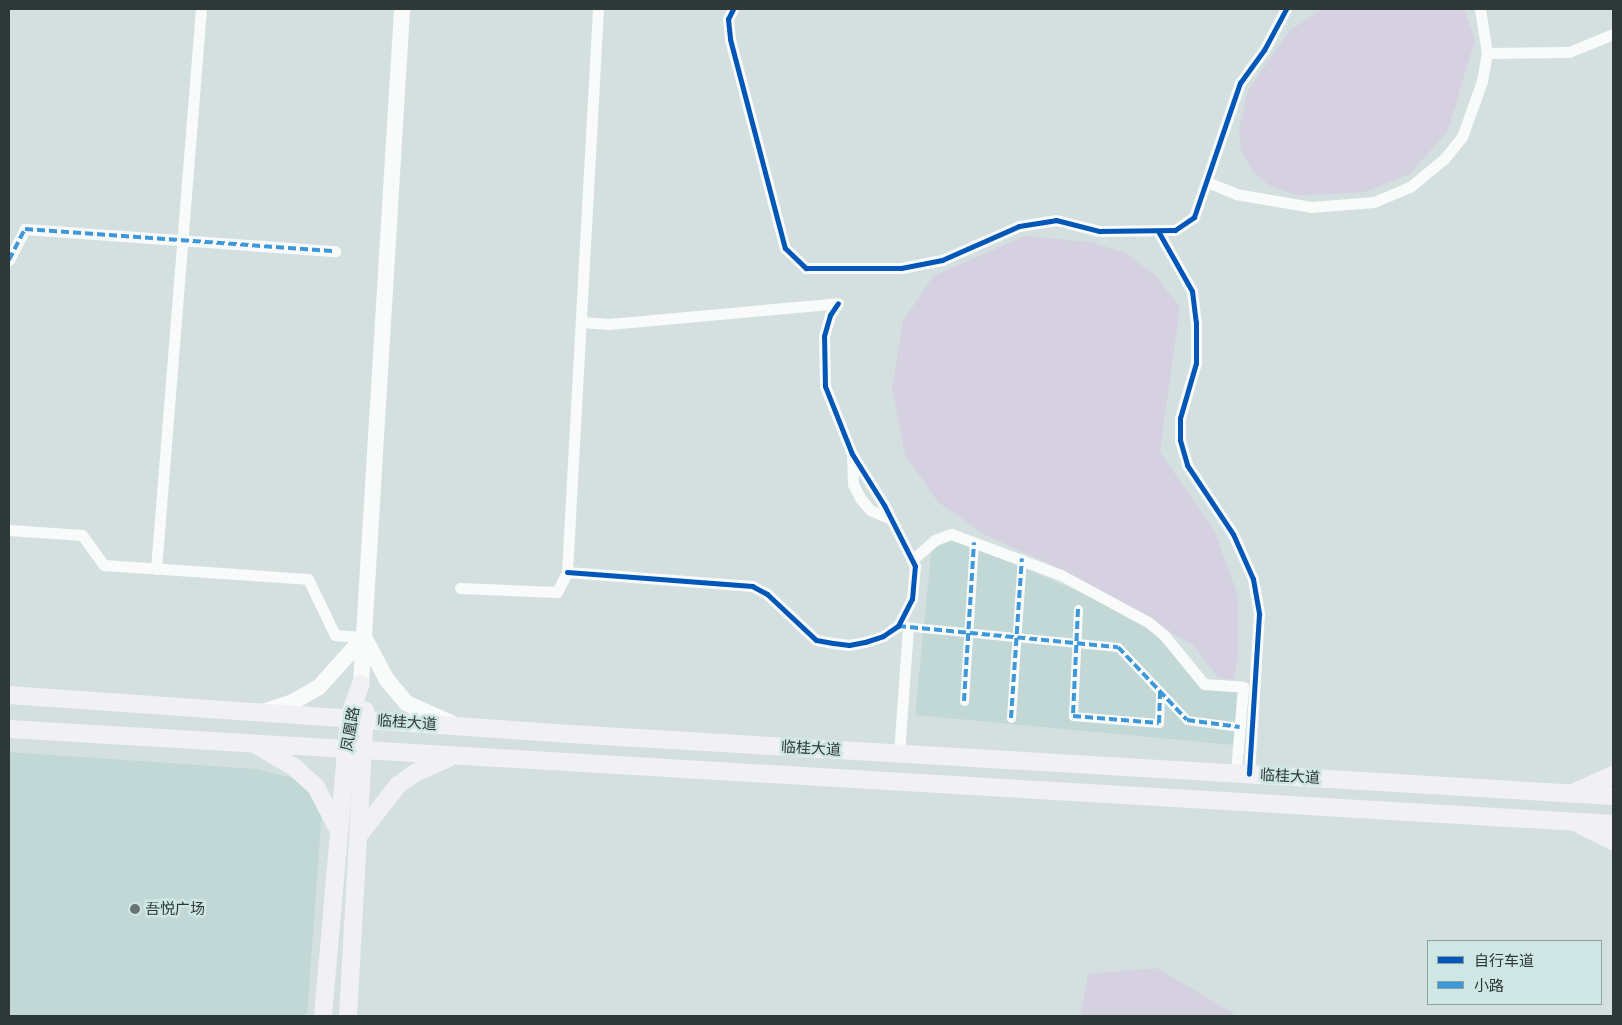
<!DOCTYPE html>
<html>
<head>
<meta charset="utf-8">
<style>
  body { margin:0 }
  #map { position:relative; width:1622px; height:1025px; overflow:hidden; background:#d4e0e0; font-family:"Open Sans","Noto Sans SC",sans-serif }
  div>[style] { position:absolute }
  .built>* { inset:0; background:#c2d8d7 }
  .green>* { inset:0; background:#d6d1e1 }
  .pedestrian>* { height:9px; margin:-4.5px; padding:0 4.5px; transform-origin:4.5px; border-radius:4.5px; background:#f9fafa }
  .minor>* { height:11px; margin:-5.5px; padding:0 5.5px; transform-origin:5.5px; border-radius:5.5px; background:#f9fafa }
  .secondary>* { height:16px; margin:-8px; padding:0 8px; transform-origin:8px; border-radius:8px; background:#f9fafa }
  .primary>* { height:18px; margin:-9px; padding:0 9px; transform-origin:9px; border-radius:9px; background:#f1f0f4 }
  .quiet>* { height:4px; margin-top:-2px; transform-origin:0; background:repeating-linear-gradient(90deg,#3d98d9 0 8px,transparent 0 12px) }
  .cycleway>* { height:5px; margin:-2.5px; padding:0 2.5px; transform-origin:2.5px; border-radius:2.5px; background:#0057b8 }
  .dots>* { width:14px; height:14px; translate:-50% -50%; box-sizing:border-box; border:2px solid #cee6e4; border-radius:50% }
  span { translate:-50% -50%; white-space:nowrap; text-align:center; line-height:1.15; -webkit-text-stroke:5px #cee6e4; paint-order:stroke }
  .street-label { font-size:15px; color:#2f3838 }
  .poi-label { font-size:15px; color:#2f3838 }
  .left { translate:0 -50%; text-align:left }
  .frame { position:absolute; inset:0; border:10px solid #2f3838; pointer-events:none }
  .legend { position:absolute; left:1427px; top:940px; width:175px; height:65px; box-sizing:border-box; background:#cee6e4; border:1px solid #8ea09f; margin:0; padding:6px 9px; list-style:none; font-size:15px; color:#2f3838 }
  .legend li { display:flex; align-items:center; gap:10px; height:25px }
  .legend b { width:25px; border:1px solid #8ea09f }
</style>
</head>
<body>
<div id="map">
  <div class="built">
    <div style="clip-path:polygon(954px 538px,1132px 615px,1144px 622px,1196px 679px,1248px 690px,1244px 746px,915px 715px,932px 544px)"></div>
    <div style="clip-path:polygon(9px 752px,257px 769px,292px 778px,313px 793px,322px 812px,307px 1016px,9px 1016px)"></div>
  </div>
  <div class="green">
    <div style="clip-path:polygon(1323px 9px,1464px 9px,1475px 40px,1448px 131px,1410px 174px,1364px 192px,1297px 196px,1267px 184px,1251px 169px,1241px 149px,1239px 127px,1248px 90px,1290px 30px)"></div>
    <div style="clip-path:polygon(1025px 236px,1090px 242px,1126px 253px,1156px 276px,1180px 307px,1160px 452px,1214px 530px,1238px 596px,1238px 656px,1234px 680px,1218px 677px,1193px 645px,1052px 565px,987px 536px,938px 502px,905px 455px,892px 389px,903px 321px,933px 276px)"></div>
    <div style="clip-path:polygon(1157px 968px,1233px 1013px,1236px 1016px,1080px 1016px,1088px 974px)"></div>
  </div>
  <div class="pedestrian">
    <div style="left:1078px;top:609px;width:107px;rotate:92.7deg"></div>
    <div style="left:1073px;top:716px;width:86px;rotate:4.7deg"></div>
    <div style="left:1159px;top:723px;width:32px;rotate:-88deg"></div>
    <div style="left:903px;top:626px;width:216px;rotate:5.6deg"></div>
    <div style="left:1118px;top:647px;width:100px;rotate:46.6deg"></div>
    <div style="left:1187px;top:720px;width:53px;rotate:7.5deg"></div>
    <div style="left:964px;top:701px;width:159px;rotate:-86.4deg"></div>
    <div style="left:1011px;top:718px;width:160px;rotate:-86.1deg"></div>
  </div>
  <div class="minor">
    <div style="left:733px;top:9px;width:11px;rotate:117deg"></div>
    <div style="left:728px;top:19px;width:20px;rotate:84deg"></div>
    <div style="left:730px;top:39px;width:216px;rotate:75.3deg"></div>
    <div style="left:785px;top:248px;width:29px;rotate:44deg"></div>
    <div style="left:806px;top:268px;width:95px"></div>
    <div style="left:901px;top:268px;width:42px;rotate:-11deg"></div>
    <div style="left:942px;top:260px;width:84px;rotate:-23.8deg"></div>
    <div style="left:1019px;top:226px;width:37px;rotate:-9deg"></div>
    <div style="left:1056px;top:220px;width:44px;rotate:14.3deg"></div>
    <div style="left:1099px;top:231px;width:76px;rotate:-0.8deg"></div>
    <div style="left:1175px;top:230px;width:23px;rotate:-34deg"></div>
    <div style="left:1194px;top:217px;width:142px;rotate:-71.1deg"></div>
    <div style="left:1240px;top:83px;width:41px;rotate:-54deg"></div>
    <div style="left:1264px;top:50px;width:47px;rotate:-61.8deg"></div>
    <div style="left:1480px;top:9px;width:45px;rotate:81deg"></div>
    <div style="left:1487px;top:53px;width:82px;rotate:-0.7deg"></div>
    <div style="left:1569px;top:52px;width:48px;rotate:-22.2deg"></div>
    <div style="left:1207px;top:182px;width:31px;rotate:22deg"></div>
    <div style="left:1236px;top:194px;width:76px;rotate:9.8deg"></div>
    <div style="left:1311px;top:207px;width:63px;rotate:-4.5deg"></div>
    <div style="left:1374px;top:202px;width:39px;rotate:-23deg"></div>
    <div style="left:1410px;top:187px;width:44px;rotate:-39.5deg"></div>
    <div style="left:1444px;top:159px;width:28px;rotate:-51deg"></div>
    <div style="left:1462px;top:137px;width:59px;rotate:-70.3deg"></div>
    <div style="left:1482px;top:81px;width:28px;rotate:-80deg"></div>
    <div style="left:1158px;top:231px;width:69px;rotate:60.5deg"></div>
    <div style="left:1192px;top:291px;width:31px;rotate:83deg"></div>
    <div style="left:1196px;top:322px;width:41px;rotate:90deg"></div>
    <div style="left:1196px;top:363px;width:57px;rotate:106.2deg"></div>
    <div style="left:1180px;top:418px;width:22px;rotate:90deg"></div>
    <div style="left:1180px;top:440px;width:26px;rotate:74deg"></div>
    <div style="left:1187px;top:465px;width:83px;rotate:56.3deg"></div>
    <div style="left:1233px;top:534px;width:49px;rotate:66deg"></div>
    <div style="left:1253px;top:579px;width:36px;rotate:80deg"></div>
    <div style="left:1259px;top:614px;width:160px;rotate:93.6deg"></div>
    <div style="left:9px;top:260px;width:35px;rotate:-63deg"></div>
    <div style="left:25px;top:229px;width:311px;rotate:4.1deg"></div>
    <div style="left:581px;top:322px;width:28px;rotate:4deg"></div>
    <div style="left:609px;top:324px;width:230px;rotate:-5.2deg"></div>
    <div style="left:852px;top:454px;width:30px;rotate:88deg"></div>
    <div style="left:853px;top:484px;width:16px;rotate:63deg"></div>
    <div style="left:860px;top:498px;width:16px;rotate:50deg"></div>
    <div style="left:870px;top:510px;width:21px;rotate:23deg"></div>
    <div style="left:9px;top:530px;width:73px;rotate:3.9deg"></div>
    <div style="left:82px;top:535px;width:37px;rotate:54deg"></div>
    <div style="left:104px;top:565px;width:204px;rotate:3.9deg"></div>
    <div style="left:308px;top:579px;width:62px;rotate:64.3deg"></div>
    <div style="left:335px;top:635px;width:29px;rotate:4deg"></div>
    <div style="left:912px;top:560px;width:30px;rotate:-41deg"></div>
    <div style="left:935px;top:540px;width:17px;rotate:-21deg"></div>
    <div style="left:951px;top:534px;width:117px;rotate:20.4deg"></div>
    <div style="left:1061px;top:575px;width:99px;rotate:28.4deg"></div>
    <div style="left:1148px;top:622px;width:21px;rotate:39deg"></div>
    <div style="left:1164px;top:635px;width:63px;rotate:50.8deg"></div>
    <div style="left:1204px;top:684px;width:39px;rotate:4deg"></div>
    <div style="left:1243px;top:687px;width:86px;rotate:94.7deg"></div>
    <div style="left:156px;top:569px;width:562px;rotate:-85.41deg"></div>
    <div style="left:567px;top:572px;width:186px;rotate:4.3deg"></div>
    <div style="left:752px;top:586px;width:17px;rotate:28deg"></div>
    <div style="left:767px;top:594px;width:67px;rotate:43.2deg"></div>
    <div style="left:816px;top:640px;width:17px;rotate:10deg"></div>
    <div style="left:833px;top:643px;width:16px;rotate:7deg"></div>
    <div style="left:849px;top:645px;width:16px;rotate:-11deg"></div>
    <div style="left:865px;top:642px;width:19px;rotate:-18deg"></div>
    <div style="left:883px;top:636px;width:18px;rotate:-34deg"></div>
    <div style="left:898px;top:626px;width:30px;rotate:-63deg"></div>
    <div style="left:912px;top:599px;width:33px;rotate:-85deg"></div>
    <div style="left:915px;top:566px;width:68px;rotate:-116.9deg"></div>
    <div style="left:884px;top:505px;width:60px;rotate:-122.1deg"></div>
    <div style="left:852px;top:454px;width:73px;rotate:-111.7deg"></div>
    <div style="left:825px;top:386px;width:50px;rotate:-91.1deg"></div>
    <div style="left:824px;top:336px;width:22px;rotate:-74deg"></div>
    <div style="left:830px;top:315px;width:14px;rotate:-56deg"></div>
    <div style="left:460px;top:588px;width:97px;rotate:2.4deg"></div>
    <div style="left:557px;top:592px;width:22px;rotate:-63deg"></div>
    <div style="left:567px;top:572px;width:564px;rotate:-86.85deg"></div>
    <div style="left:899px;top:753px;width:126px;rotate:-85.9deg"></div>
  </div>
  <div class="secondary">
    <div style="left:361px;top:684px;width:676px;rotate:-86.52deg"></div>
    <div style="left:262px;top:712px;width:33px;rotate:-18deg"></div>
    <div style="left:293px;top:702px;width:30px;rotate:-30deg"></div>
    <div style="left:319px;top:687px;width:67px;rotate:-48deg"></div>
    <div style="left:364px;top:637px;width:49px;rotate:61.9deg"></div>
    <div style="left:387px;top:680px;width:30px;rotate:50deg"></div>
    <div style="left:406px;top:703px;width:49px;rotate:24deg"></div>
  </div>
  <div class="primary">
    <div style="left:9px;top:695px;width:562px;rotate:3.98deg"></div>
    <div style="left:570px;top:734px;width:1045px;rotate:3.4deg"></div>
    <div style="left:9px;top:729px;width:1607px;rotate:3.39deg"></div>
    <div style="left:258px;top:746px;width:42px;rotate:30.3deg"></div>
    <div style="left:294px;top:767px;width:30px;rotate:42deg"></div>
    <div style="left:316px;top:787px;width:47px;rotate:62.4deg"></div>
    <div style="left:1577px;top:791px;width:39px;rotate:-24deg"></div>
    <div style="left:1582px;top:826px;width:34px;rotate:26deg"></div>
    <div style="left:359px;top:835px;width:63px;rotate:-52deg"></div>
    <div style="left:398px;top:785px;width:21px;rotate:-35deg"></div>
    <div style="left:415px;top:773px;width:37px;rotate:-24deg"></div>
    <div style="left:323px;top:1016px;width:299px;rotate:-85deg"></div>
    <div style="left:349px;top:718px;width:36px;rotate:-71deg"></div>
    <div style="left:348px;top:1016px;width:306px;rotate:-86.8deg"></div>
  </div>
  <div class="quiet">
    <div style="left:9px;top:260px;width:35px;rotate:-63deg"></div>
    <div style="left:25px;top:229px;width:311px;rotate:4.1deg"></div>
    <div style="left:1078px;top:609px;width:107px;rotate:92.7deg"></div>
    <div style="left:1073px;top:716px;width:86px;rotate:4.7deg"></div>
    <div style="left:1159px;top:723px;width:32px;rotate:-88deg"></div>
    <div style="left:898px;top:626px;width:221px;rotate:5.5deg"></div>
    <div style="left:1118px;top:647px;width:100px;rotate:46.6deg"></div>
    <div style="left:1187px;top:720px;width:53px;rotate:7.5deg"></div>
    <div style="left:964px;top:701px;width:159px;rotate:-86.4deg"></div>
    <div style="left:1011px;top:718px;width:160px;rotate:-86.1deg"></div>
  </div>
  <div class="cycleway">
    <div style="left:733px;top:9px;width:11px;rotate:117deg"></div>
    <div style="left:728px;top:19px;width:20px;rotate:84deg"></div>
    <div style="left:730px;top:39px;width:216px;rotate:75.3deg"></div>
    <div style="left:785px;top:248px;width:29px;rotate:44deg"></div>
    <div style="left:806px;top:268px;width:95px"></div>
    <div style="left:901px;top:268px;width:42px;rotate:-11deg"></div>
    <div style="left:942px;top:260px;width:84px;rotate:-23.8deg"></div>
    <div style="left:1019px;top:226px;width:37px;rotate:-9deg"></div>
    <div style="left:1056px;top:220px;width:44px;rotate:14.3deg"></div>
    <div style="left:1099px;top:231px;width:76px;rotate:-0.8deg"></div>
    <div style="left:1175px;top:230px;width:23px;rotate:-34deg"></div>
    <div style="left:1194px;top:217px;width:142px;rotate:-71.1deg"></div>
    <div style="left:1240px;top:83px;width:41px;rotate:-54deg"></div>
    <div style="left:1264px;top:50px;width:47px;rotate:-61.8deg"></div>
    <div style="left:1158px;top:231px;width:69px;rotate:60.5deg"></div>
    <div style="left:1192px;top:291px;width:31px;rotate:83deg"></div>
    <div style="left:1196px;top:322px;width:41px;rotate:90deg"></div>
    <div style="left:1196px;top:363px;width:57px;rotate:106.2deg"></div>
    <div style="left:1180px;top:418px;width:22px;rotate:90deg"></div>
    <div style="left:1180px;top:440px;width:26px;rotate:74deg"></div>
    <div style="left:1187px;top:465px;width:83px;rotate:56.3deg"></div>
    <div style="left:1233px;top:534px;width:49px;rotate:66deg"></div>
    <div style="left:1253px;top:579px;width:36px;rotate:80deg"></div>
    <div style="left:1259px;top:614px;width:160px;rotate:93.6deg"></div>
    <div style="left:567px;top:572px;width:186px;rotate:4.3deg"></div>
    <div style="left:752px;top:586px;width:17px;rotate:28deg"></div>
    <div style="left:767px;top:594px;width:67px;rotate:43.2deg"></div>
    <div style="left:816px;top:640px;width:17px;rotate:10deg"></div>
    <div style="left:833px;top:643px;width:16px;rotate:7deg"></div>
    <div style="left:849px;top:645px;width:16px;rotate:-11deg"></div>
    <div style="left:865px;top:642px;width:19px;rotate:-18deg"></div>
    <div style="left:883px;top:636px;width:18px;rotate:-34deg"></div>
    <div style="left:898px;top:626px;width:30px;rotate:-63deg"></div>
    <div style="left:912px;top:599px;width:33px;rotate:-85deg"></div>
    <div style="left:915px;top:566px;width:68px;rotate:-116.9deg"></div>
    <div style="left:884px;top:505px;width:60px;rotate:-122.1deg"></div>
    <div style="left:852px;top:454px;width:73px;rotate:-111.7deg"></div>
    <div style="left:825px;top:386px;width:50px;rotate:-91.1deg"></div>
    <div style="left:824px;top:336px;width:22px;rotate:-74deg"></div>
    <div style="left:830px;top:315px;width:14px;rotate:-56deg"></div>
  </div>
  <div class="dots">
    <div style="left:135px;top:909px;background:#697373"></div>
  </div>
  <div class="street-label">
    <span style="left:407px;top:722px;rotate:4deg">临桂大道</span>
    <span style="left:350px;top:729px;rotate:-80deg">凤凰路</span>
    <span style="left:811px;top:748px;rotate:3deg">临桂大道</span>
    <span style="left:1290px;top:776px;rotate:3deg">临桂大道</span>
  </div>
  <div class="poi-label">
    <span class="left" style="left:145px;top:909px">吾悦广场</span>
  </div>
  <div class="frame"></div>
  <ul class="legend">
  <li><b style="height:6px;background:#0057b8"></b>自行车道</li>
  <li><b style="height:6px;background:#3d98d9"></b>小路</li>
  </ul>
</div>
</body>
</html>
